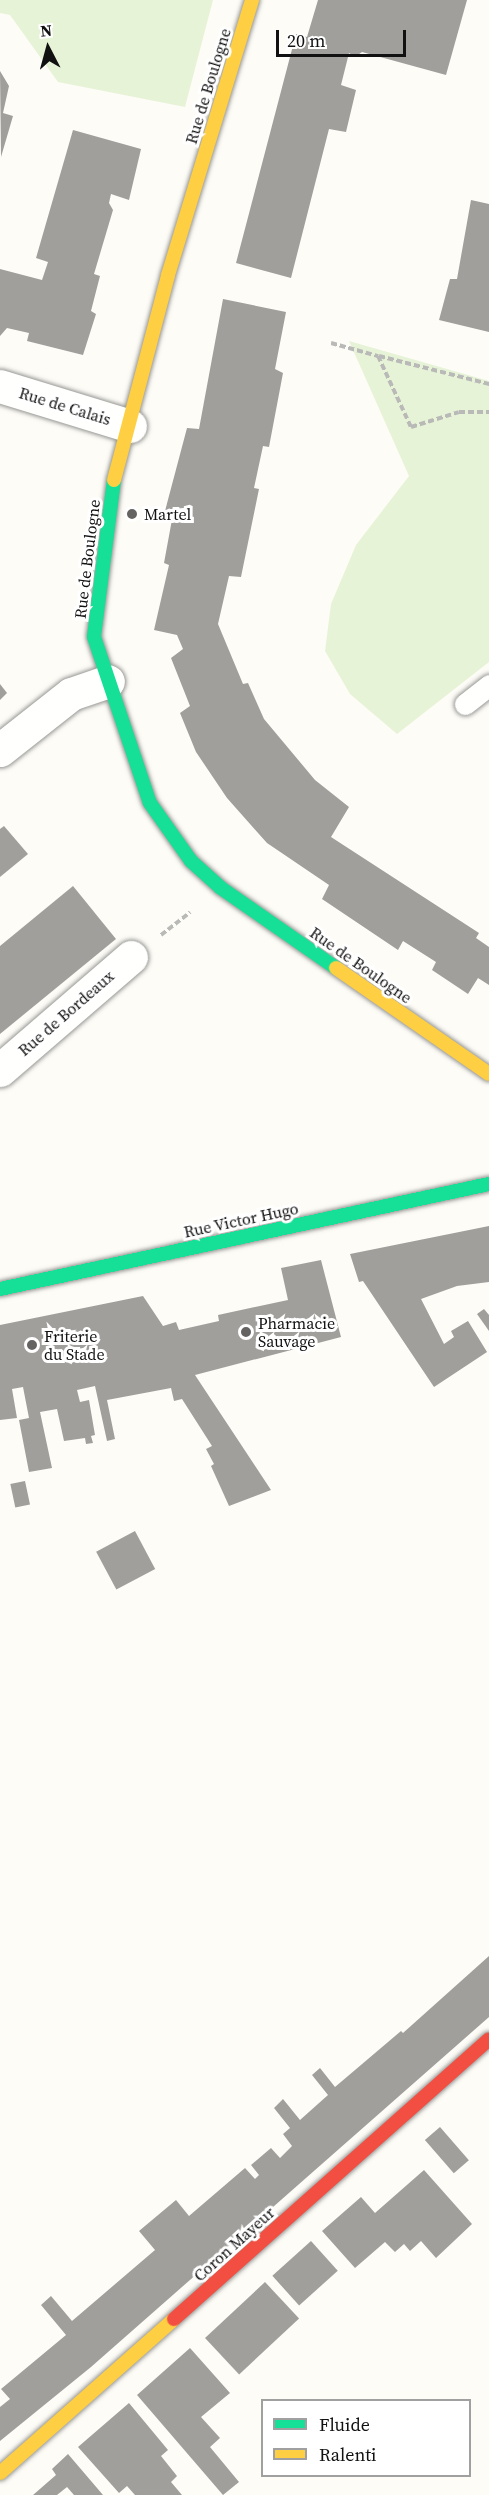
<!DOCTYPE html>
<html>
<head>
<meta charset="utf-8">
<style>
  body { margin:0 }
  #map { position:relative; width:489px; height:2495px; overflow:hidden; background:#fdfcf7; font-family:"Source Serif 4",serif }
  div>[style] { position:absolute }
  .green>* { inset:0; background:#e7f3d7 }
  .building>* { inset:0; background:#a19f9c; transform-origin:0 0 }
  .path>* { height:4px; margin-top:-2px; transform-origin:0; background:repeating-linear-gradient(90deg,#b9b9b8 0 6px,transparent 0 9px) }
  .roads { filter:drop-shadow(0 0 2px #979795) drop-shadow(0 0 2px #979795) }
  .lane>* { height:21px; margin:-10.5px; padding:0 10.5px; transform-origin:10.5px; border-radius:10.5px; background:#fffffe }
  .street>* { height:33px; margin:-16.5px; padding:0 16.5px; transform-origin:16.5px; border-radius:16.5px; background:#fffffe }
  .fast>* { height:14px; margin:-7px; padding:0 7px; transform-origin:7px; border-radius:7px; background:#16e098 }
  .slow>* { height:14px; margin:-7px; padding:0 7px; transform-origin:7px; border-radius:7px; background:#ffcf43 }
  .jam>* { height:14px; margin:-7px; padding:0 7px; transform-origin:7px; border-radius:7px; background:#f24e42 }
  .dots>* { width:16px; height:16px; translate:-50% -50%; box-sizing:border-box; border:3px solid #fff; border-radius:50% }
  span { translate:-50% -50%; white-space:nowrap; text-align:center; line-height:1.15; -webkit-text-stroke:6px #fff; paint-order:stroke }
  .street-label { font-size:16px; color:#111 }
  .poi-label { font-size:16px; color:#111 }
  .left { translate:0 -50%; text-align:left }
  .legend { position:absolute; left:261px; top:2399px; width:210px; height:78px; box-sizing:border-box; background:#fff; border:2px solid #a0a0a0; margin:0; padding:8px 10px; list-style:none; font-size:18px; color:#111 }
  .legend li { display:flex; align-items:center; gap:12px; height:30px }
  .legend b { width:30px; border:2px solid #a0a0a0 }
  .north { position:absolute; left:18px; top:18px; width:60px; height:60px; -webkit-text-stroke:4px #fff; paint-order:stroke; rotate:354deg; font-size:16px; font-weight:700; line-height:24px; text-align:center; color:#111 }
  .north::after { content:''; display:block; margin:auto; width:21px; height:27px; background:#111; clip-path:polygon(50% 0,100% 100%,50% 72%,0 100%) }
  .scale { position:absolute; left:276px; top:30px; width:130px; height:27px; box-sizing:border-box; border:3px solid #111; border-top:0; padding-left:8px; font-size:18px; line-height:21px; white-space:nowrap; color:#111; -webkit-text-stroke:4px #fff; paint-order:stroke }
</style>
</head>
<body>
<div id="map">
  <div class="green">
    <div style="clip-path:polygon(0 0,213px 0,185px 107px,58px 82px,10px 15px,0 13px)"></div>
    <div style="clip-path:polygon(349px 341px,489px 381px,489px 662px,397px 734px,350px 694px,325px 651px,331px 604px,356px 545px,409px 476px)"></div>
  </div>
  <div class="building">
    <div style="clip-path:polygon(318px 0,467px 0,446px 75px,362px 52px,355px 57px,349px 53px,341px 85px,356px 90px,346px 132px,329px 129px,291px 278px,236px 263px,296px 34px,307px 37px)"></div>
    <div style="clip-path:polygon(0 71px,9px 86px,3px 113px,13px 116px,1px 157px)"></div>
    <div style="clip-path:polygon(73px 130px,141px 149px,129px 200px,111px 194px,109px 203px,113px 210px,94px 274px,100px 276px,91px 311px,96px 314px,83px 355px,27px 341px,29px 333px,7px 328px,0 336px,0 269px,42px 280px,48px 262px,36px 258px)"></div>
    <div style="clip-path:polygon(471px 200px,489px 204px,489px 332px,439px 320px,450px 279px,457px 279px)"></div>
    <div style="clip-path:polygon(223px 299px,286px 312px,275px 369px,283px 373px,269px 447px,263px 446px,254px 488px,259px 489px,241px 577px,229px 576px,218px 624px,243px 684px,248px 683px,264px 719px,315px 780px,349px 807px,331px 837px,479px 933px,476px 938px,489px 947px,489px 985px,478px 978px,468px 994px,432px 970px,436px 962px,403px 941px,398px 950px,322px 899px,329px 885px,267px 843px,227px 798px,196px 752px,180px 713px,190px 706px,171px 658px,183px 649px,177px 635px,154px 630px,169px 565px,164px 563px,173px 514px,165px 511px,187px 428px,199px 429px)"></div>
    <div style="clip-path:polygon(0 684px,7px 693px,0 700px)"></div>
    <div style="clip-path:polygon(4px 826px,28px 854px,0 877px,0 829px)"></div>
    <div style="clip-path:polygon(73px 886px,116px 939px,0 1034px,0 946px)"></div>
    <div style="clip-path:polygon(489px 1226px,489px 1282px,457px 1286px,421px 1299px,444px 1344px,454px 1337px,451px 1331px,468px 1321px,487px 1352px,434px 1387px,363px 1281px,359px 1282px,350px 1254px)"></div>
    <div style="clip-path:polygon(321px 1260px,341px 1337px,195px 1375px,271px 1490px,229px 1506px,211px 1466px,214px 1464px,206px 1449px,212px 1446px,182px 1399px,174px 1401px,171px 1388px,107px 1400px,115px 1439px,107px 1441px,95px 1386px,77px 1390px,80px 1402px,89px 1400px,95px 1435px,91px 1436px,93px 1443px,86px 1444px,85px 1438px,64px 1441px,57px 1409px,40px 1412px,52px 1468px,29px 1472px,19px 1420px,29px 1418px,23px 1387px,12px 1389px,17px 1418px,0 1420px,0 1325px,143px 1296px,163px 1326px,176px 1322px,179px 1330px,219px 1321px,218px 1315px,288px 1300px,281px 1268px)"></div>
    <div style="clip-path:polygon(484px 1309px,489px 1315px,489px 1331px,477px 1314px)"></div>
    <div style="left:25px;top:1481px;width:24px;height:15px;rotate:78deg"></div>
    <div style="left:135px;top:1531px;width:43px;height:44px;rotate:62deg"></div>
    <div style="clip-path:polygon(489px 1956px,489px 2017px,91px 2367px,0 2441px,0 2407px,10px 2399px,1px 2389px,66px 2335px,41px 2305px,51px 2296px,72px 2321px,155px 2250px,139px 2231px,176px 2200px,189px 2216px,245px 2168px,255px 2179px,259px 2175px,251px 2165px,271px 2148px,280px 2158px,292px 2146px,283px 2134px,290px 2128px,274px 2108px,283px 2099px,300px 2120px,328px 2095px,312px 2075px,320px 2068px,335px 2087px,401px 2031px,403px 2033px)"></div>
    <div style="left:440px;top:2127px;width:44px;height:20px;rotate:49deg"></div>
    <div style="clip-path:polygon(424px 2170px,472px 2224px,436px 2258px,421px 2241px,410px 2251px,404px 2244px,395px 2252px,385px 2242px,355px 2268px,322px 2231px,361px 2197px,375px 2213px)"></div>
    <div style="left:311px;top:2241px;width:40px;height:52px;rotate:48deg"></div>
    <div style="left:265px;top:2282px;width:50px;height:82px;rotate:47deg"></div>
    <div style="clip-path:polygon(190px 2348px,230px 2393px,201px 2417px,220px 2438px,210px 2447px,239px 2482px,223px 2495px,137px 2395px)"></div>
    <div style="clip-path:polygon(129px 2403px,168px 2450px,161px 2456px,177px 2476px,171px 2482px,182px 2495px,135px 2495px,127px 2486px,119px 2493px,78px 2447px)"></div>
    <div style="clip-path:polygon(68px 2454px,103px 2495px,74px 2495px,67px 2487px,57px 2495px,33px 2495px,56px 2475px,52px 2469px)"></div>
  </div>
  <div class="path">
    <div style="left:331px;top:343px;width:49px;rotate:15.5deg"></div>
    <div style="left:378px;top:356px;width:78px;rotate:65.1deg"></div>
    <div style="left:411px;top:427px;width:50px;rotate:-17.4deg"></div>
    <div style="left:459px;top:412px;width:30px"></div>
    <div style="left:379px;top:356px;width:114px;rotate:14.3deg"></div>
    <div style="left:161px;top:935px;width:37px;rotate:-38deg"></div>
  </div>
  <div class="roads">
    <div class="lane">
      <div style="left:465px;top:704px;width:31px;rotate:-38deg"></div>
    </div>
    <div class="street">
      <div style="left:0;top:386px;width:136px;rotate:17.1deg"></div>
      <div style="left:0;top:750px;width:90px;rotate:-38.3deg"></div>
      <div style="left:71px;top:694px;width:39px;rotate:-19deg"></div>
      <div style="left:0;top:1070px;width:173px;rotate:-40.8deg"></div>
    </div>
    <div class="fast">
      <div style="left:114px;top:480px;width:158px;rotate:97.3deg"></div>
      <div style="left:94px;top:637px;width:175px;rotate:71.4deg"></div>
      <div style="left:150px;top:803px;width:71px;rotate:54.7deg"></div>
      <div style="left:191px;top:861px;width:40px;rotate:42deg"></div>
      <div style="left:221px;top:888px;width:140px;rotate:34.8deg"></div>
      <div style="left:0;top:1289px;width:500px;rotate:-12.12deg"></div>
    </div>
    <div class="slow">
      <div style="left:114px;top:480px;width:212px;rotate:-75.2deg"></div>
      <div style="left:168px;top:275px;width:288px;rotate:-73deg"></div>
      <div style="left:336px;top:968px;width:186px;rotate:34.7deg"></div>
      <div style="left:0;top:2473px;width:232px;rotate:-41.5deg"></div>
    </div>
    <div class="jam">
      <div style="left:174px;top:2319px;width:421px;rotate:-41.6deg"></div>
    </div>
  </div>
  <div class="dots">
    <div style="left:132px;top:514px;background:#646362"></div>
    <div style="left:246px;top:1332px;background:#646362"></div>
    <div style="left:32px;top:1345px;background:#646362"></div>
  </div>
  <div class="street-label">
    <span style="left:208px;top:86px;rotate:-73deg">Rue de Boulogne</span>
    <span style="left:65px;top:406px;rotate:17deg">Rue de Calais</span>
    <span style="left:87px;top:559px;rotate:-83deg">Rue de Boulogne</span>
    <span style="left:361px;top:965px;rotate:35deg">Rue de Boulogne</span>
    <span style="left:66px;top:1013px;rotate:-41deg">Rue de Bordeaux</span>
    <span style="left:241px;top:1220px;rotate:-12deg">Rue Victor Hugo</span>
    <span style="left:234px;top:2244px;rotate:-42deg">Coron Mayeur</span>
  </div>
  <div class="poi-label">
    <span class="left" style="left:144px;top:514px">Martel</span>
    <span class="left" style="left:258px;top:1332px">Pharmacie<br>Sauvage</span>
    <span class="left" style="left:44px;top:1345px">Friterie<br>du Stade</span>
  </div>
  <ul class="legend">
  <li><b style="height:8px;background:#16e098"></b>Fluide</li>
  <li><b style="height:8px;background:#ffcf43"></b>Ralenti</li>
  </ul>
  <div class="north">N</div>
  <div class="scale">20 m</div>
</div>
</body>
</html>
